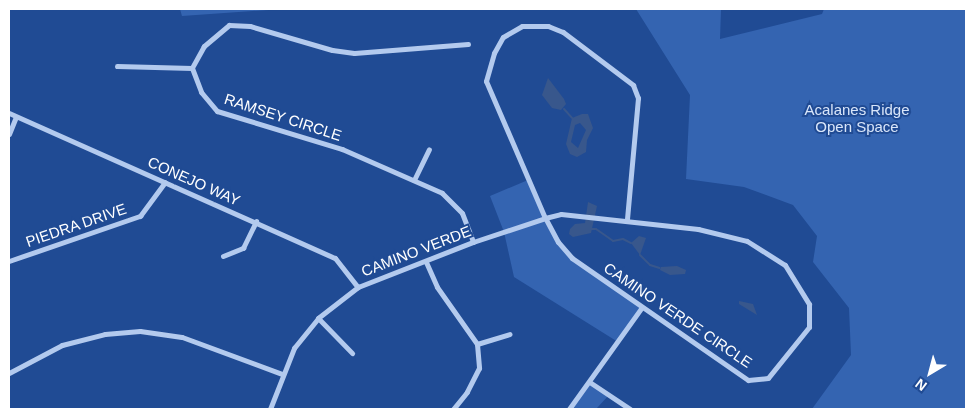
<!DOCTYPE html>
<html>
<head>
<meta charset="utf-8">
<style>
  body { margin:0 }
  #map { position:relative; width:975px; height:418px; overflow:hidden; background:#204b94; font-family:Helvetica,sans-serif }
  div>[style] { position:absolute }
  .green>* { inset:0; background:#3464b1 }
  .water>* { inset:0; background:#38578c }
  .stream>* { height:2px; margin:-1px; padding:0 1px; transform-origin:1px; border-radius:1px; background:#38578c }
  .minor>* { height:5px; margin:-2.5px; padding:0 2.5px; transform-origin:2.5px; border-radius:2.5px; background:#b3caee }
  span { translate:-50% -50%; white-space:nowrap; text-align:center; line-height:1.15; -webkit-text-stroke:4px #204b94; paint-order:stroke }
  .park-label { font-size:15px; color:#d9e6fa }
  .street-label { font-size:15px; color:#fff }
  .frame { position:absolute; inset:0; border:10px solid #fff; pointer-events:none }
  .north { position:absolute; left:905px; top:348px; width:50px; height:50px; -webkit-text-stroke:4px #204b94; paint-order:stroke; rotate:217deg; font-size:14px; font-weight:700; line-height:20px; text-align:center; color:#fff }
  .north::after { content:''; display:block; margin:auto; width:18px; height:22px; background:#fff; clip-path:polygon(50% 0,100% 100%,50% 72%,0 100%) }
</style>
</head>
<body>
<div id="map">
  <div class="green">
    <div style="clip-path:polygon(180px 9px,283px 9px,182px 16px)"></div>
    <div style="clip-path:polygon(636px 9px,721px 9px,720px 39px,822px 14px,824px 9px,966px 9px,966px 409px,812px 409px,851px 355px,849px 308px,813px 262px,817px 236px,793px 205px,744px 187px,686px 179px,690px 95px)"></div>
    <div style="clip-path:polygon(528px 180px,545px 218px,572px 258px,642px 307px,618px 342px,514px 277px,504px 232px,490px 196px)"></div>
    <div style="clip-path:polygon(591px 383px,609px 395px,596px 409px,569px 409px)"></div>
  </div>
  <div class="water">
    <div style="clip-path:polygon(548px 78px,564px 99px,566px 104px,561px 110px,552px 108px,542px 95px)"></div>
    <div style="clip-path:polygon(evenodd,582px 114px,588px 114px,593px 128px,587px 140px,586px 152px,577px 157px,570px 154px,566px 144px,572px 118px,582px 114px,580px 123px,586px 130px,578px 148px,571px 142px,575px 125px,580px 123px)"></div>
    <div style="clip-path:polygon(588px 202px,597px 206px,591px 233px,573px 237px,569px 234px,570px 229px,575px 224px,585px 223px)"></div>
    <div style="clip-path:polygon(639px 236px,646px 238px,640px 255px,631px 243px)"></div>
    <div style="clip-path:polygon(677px 266px,686px 270px,685px 274px,670px 275px,660px 270px,661px 267px)"></div>
    <div style="clip-path:polygon(739px 301px,753px 304px,757px 315px,739px 304px)"></div>
  </div>
  <div class="stream">
    <div style="left:564px;top:109px;width:12px;rotate:48deg"></div>
    <div style="left:591px;top:229px;width:5px"></div>
    <div style="left:596px;top:229px;width:21px;rotate:35deg"></div>
    <div style="left:613px;top:241px;width:10px;rotate:-11deg"></div>
    <div style="left:623px;top:239px;width:9px;rotate:27deg"></div>
    <div style="left:640px;top:255px;width:14px;rotate:45deg"></div>
    <div style="left:650px;top:265px;width:10px;rotate:17deg"></div>
  </div>
  <div class="minor">
    <div style="left:468px;top:44px;width:114px;rotate:175.5deg"></div>
    <div style="left:354px;top:53px;width:22px;rotate:-172deg"></div>
    <div style="left:332px;top:50px;width:85px;rotate:-163.7deg"></div>
    <div style="left:250px;top:26px;width:21px;rotate:-177deg"></div>
    <div style="left:229px;top:25px;width:33px;rotate:140deg"></div>
    <div style="left:204px;top:46px;width:25px;rotate:119deg"></div>
    <div style="left:192px;top:68px;width:26px;rotate:69deg"></div>
    <div style="left:201px;top:92px;width:25px;rotate:50deg"></div>
    <div style="left:217px;top:111px;width:131px;rotate:16.9deg"></div>
    <div style="left:342px;top:149px;width:109px;rotate:23.7deg"></div>
    <div style="left:442px;top:193px;width:28px;rotate:45deg"></div>
    <div style="left:462px;top:213px;width:31px;rotate:69deg"></div>
    <div style="left:117px;top:66px;width:75px;rotate:1.5deg"></div>
    <div style="left:9px;top:113px;width:357px;rotate:24deg"></div>
    <div style="left:335px;top:258px;width:37px;rotate:52deg"></div>
    <div style="left:9px;top:134px;width:18px;rotate:-68deg"></div>
    <div style="left:414px;top:180px;width:34px;rotate:-64deg"></div>
    <div style="left:223px;top:256px;width:22px;rotate:-22deg"></div>
    <div style="left:243px;top:248px;width:30px;rotate:-64deg"></div>
    <div style="left:9px;top:261px;width:139px;rotate:-19deg"></div>
    <div style="left:140px;top:216px;width:42px;rotate:-53.7deg"></div>
    <div style="left:426px;top:262px;width:27px;rotate:66deg"></div>
    <div style="left:437px;top:287px;width:70px;rotate:54.9deg"></div>
    <div style="left:477px;top:344px;width:24px;rotate:85deg"></div>
    <div style="left:479px;top:368px;width:27px;rotate:117deg"></div>
    <div style="left:467px;top:392px;width:22px;rotate:129deg"></div>
    <div style="left:318px;top:318px;width:49px;rotate:45.8deg"></div>
    <div style="left:477px;top:344px;width:34px;rotate:-17deg"></div>
    <div style="left:9px;top:373px;width:60px;rotate:-27.8deg"></div>
    <div style="left:62px;top:345px;width:44px;rotate:-14.3deg"></div>
    <div style="left:105px;top:334px;width:35px;rotate:-5deg"></div>
    <div style="left:140px;top:331px;width:42px;rotate:8.1deg"></div>
    <div style="left:182px;top:337px;width:107px;rotate:20.3deg"></div>
    <div style="left:591px;top:383px;width:47px;rotate:33.7deg"></div>
    <div style="left:270px;top:409px;width:66px;rotate:-68.5deg"></div>
    <div style="left:294px;top:348px;width:38px;rotate:-51deg"></div>
    <div style="left:318px;top:318px;width:51px;rotate:-37.8deg"></div>
    <div style="left:358px;top:287px;width:123px;rotate:-21.4deg"></div>
    <div style="left:473px;top:242px;width:76px;rotate:-18.4deg"></div>
    <div style="left:545px;top:218px;width:16px;rotate:-14deg"></div>
    <div style="left:561px;top:214px;width:138px;rotate:6.2deg"></div>
    <div style="left:698px;top:229px;width:50px;rotate:13.8deg"></div>
    <div style="left:747px;top:241px;width:45px;rotate:32.3deg"></div>
    <div style="left:785px;top:265px;width:46px;rotate:58.4deg"></div>
    <div style="left:809px;top:304px;width:23px;rotate:90deg"></div>
    <div style="left:809px;top:327px;width:65px;rotate:128.8deg"></div>
    <div style="left:768px;top:378px;width:20px;rotate:174deg"></div>
    <div style="left:748px;top:380px;width:214px;rotate:-145.3deg"></div>
    <div style="left:572px;top:258px;width:21px;rotate:-131deg"></div>
    <div style="left:558px;top:242px;width:27px;rotate:-118deg"></div>
    <div style="left:545px;top:218px;width:149px;rotate:-113.3deg"></div>
    <div style="left:486px;top:81px;width:29px;rotate:-74deg"></div>
    <div style="left:494px;top:53px;width:18px;rotate:-61deg"></div>
    <div style="left:503px;top:37px;width:22px;rotate:-30deg"></div>
    <div style="left:522px;top:26px;width:26px"></div>
    <div style="left:548px;top:26px;width:16px;rotate:22deg"></div>
    <div style="left:563px;top:32px;width:88px;rotate:37.1deg"></div>
    <div style="left:633px;top:85px;width:14px;rotate:69deg"></div>
    <div style="left:638px;top:98px;width:122px;rotate:95.2deg"></div>
    <div style="left:569px;top:409px;width:125px;rotate:-54.4deg"></div>
  </div>
  <div class="park-label">
    <span style="left:857px;top:118px">Acalanes Ridge<br>Open Space</span>
  </div>
  <div class="street-label">
    <span style="left:283px;top:117px;rotate:18deg">RAMSEY CIRCLE</span>
    <span style="left:194px;top:181px;rotate:24deg">CONEJO WAY</span>
    <span style="left:76px;top:225px;rotate:-19deg">PIEDRA DRIVE</span>
    <span style="left:416px;top:251px;rotate:-21deg">CAMINO VERDE</span>
    <span style="left:678px;top:315px;rotate:34deg">CAMINO VERDE CIRCLE</span>
  </div>
  <div class="frame"></div>
  <div class="north">N</div>
</div>
</body>
</html>
